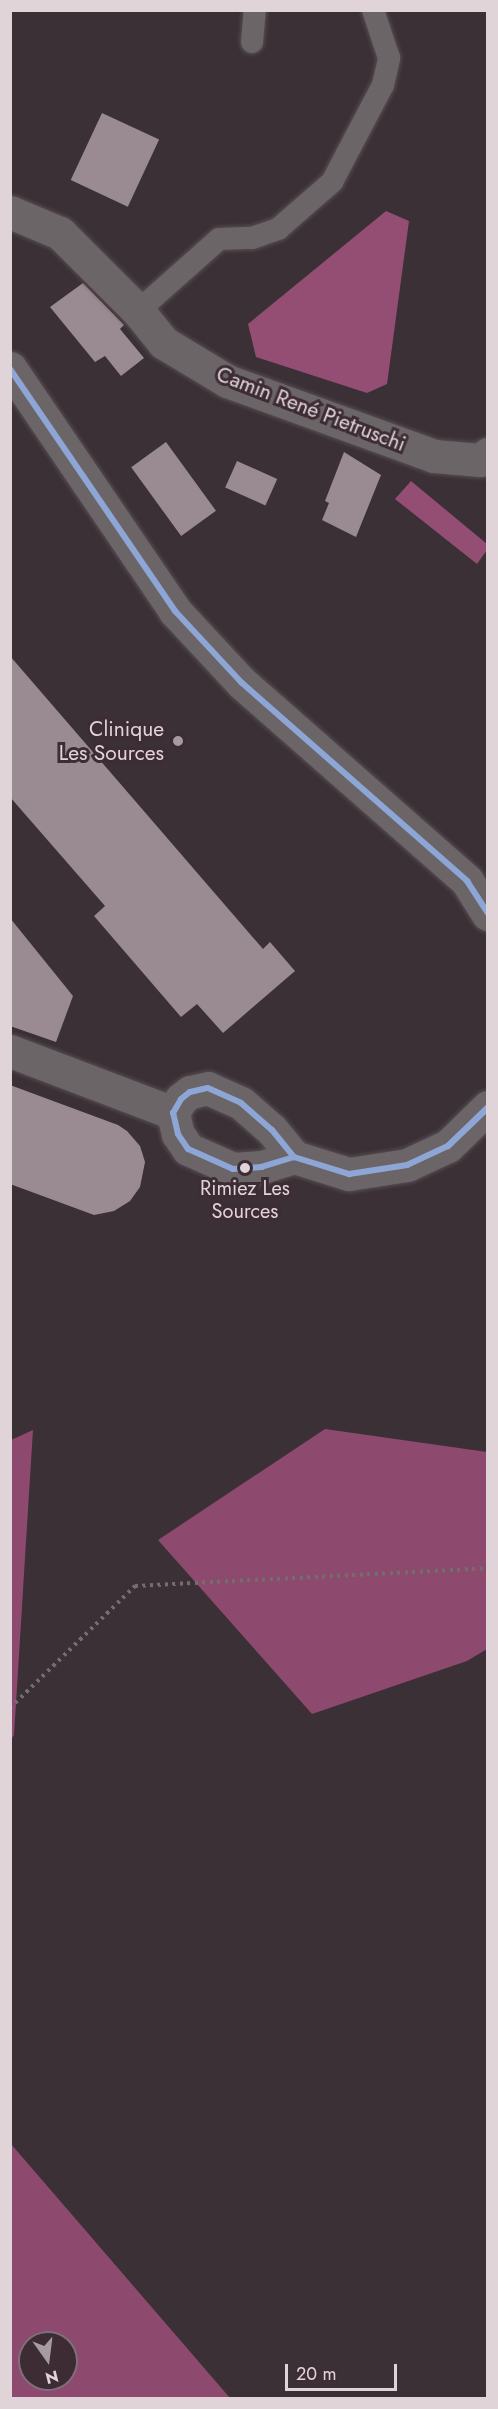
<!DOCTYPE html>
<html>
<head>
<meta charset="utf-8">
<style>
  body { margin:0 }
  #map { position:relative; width:498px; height:2409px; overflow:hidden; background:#3a3035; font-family:Jost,sans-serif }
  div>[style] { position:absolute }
  .forest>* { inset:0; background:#8d4a6e }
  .water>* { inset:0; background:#944e74 }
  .building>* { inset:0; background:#9a8b92; transform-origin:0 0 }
  .path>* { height:4px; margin-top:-2px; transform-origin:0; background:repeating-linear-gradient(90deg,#746d70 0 3px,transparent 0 7.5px) }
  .roads { filter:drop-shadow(0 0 2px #564d52) drop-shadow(0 0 2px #564d52) }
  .service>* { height:22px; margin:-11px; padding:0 11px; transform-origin:11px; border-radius:11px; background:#6b6568 }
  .minor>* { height:33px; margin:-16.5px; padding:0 16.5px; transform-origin:16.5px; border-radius:16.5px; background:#6b6568 }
  .bus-1>* { height:6px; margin:-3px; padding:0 3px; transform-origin:3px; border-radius:3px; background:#8da6d6 }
  .dots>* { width:16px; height:16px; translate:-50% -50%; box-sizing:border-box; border:3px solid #3e2c35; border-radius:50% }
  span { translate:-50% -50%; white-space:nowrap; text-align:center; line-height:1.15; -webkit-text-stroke:6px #3e2c35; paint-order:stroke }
  .bus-label { font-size:20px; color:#e0d4d9 }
  .street-label { font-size:21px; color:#e0d4d9 }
  .poi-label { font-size:21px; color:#e0d4d9 }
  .right { translate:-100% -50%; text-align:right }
  .frame { position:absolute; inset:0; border:12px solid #e0d4d9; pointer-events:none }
  .north { position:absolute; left:18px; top:2331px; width:60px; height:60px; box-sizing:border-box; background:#3e2c35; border:2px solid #7f6f77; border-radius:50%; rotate:166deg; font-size:16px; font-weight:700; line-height:24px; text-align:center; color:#e0d4d9 }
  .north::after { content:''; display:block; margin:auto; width:21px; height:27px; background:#a69ba0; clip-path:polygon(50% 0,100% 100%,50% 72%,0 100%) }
  .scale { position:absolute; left:285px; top:2364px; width:112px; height:27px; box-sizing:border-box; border:3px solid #e0d4d9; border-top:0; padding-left:8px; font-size:18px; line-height:21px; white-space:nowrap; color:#e0d4d9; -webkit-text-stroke:4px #3e2c35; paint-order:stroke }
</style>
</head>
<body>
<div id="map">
  <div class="forest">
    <div style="clip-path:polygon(325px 1429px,487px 1452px,487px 1649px,467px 1661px,312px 1714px,158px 1540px)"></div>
    <div style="clip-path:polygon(33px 1430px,14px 1735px,11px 1740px,11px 1440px)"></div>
    <div style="clip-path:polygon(evenodd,11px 2144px,230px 2398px,11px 2398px,11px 2144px,30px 2343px,66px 2343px,66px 2379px,30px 2379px,30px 2343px)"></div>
  </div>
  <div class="water">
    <div style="clip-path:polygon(386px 211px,409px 221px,387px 384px,367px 393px,256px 357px,248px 324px)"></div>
    <div style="clip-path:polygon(411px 481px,487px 544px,487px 550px,477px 564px,395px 499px)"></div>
  </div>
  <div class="building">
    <div style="left:102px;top:113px;width:63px;height:74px;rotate:25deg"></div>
    <div style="clip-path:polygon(83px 283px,124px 325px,120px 329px,144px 358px,121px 376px,105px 356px,95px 362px,50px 307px)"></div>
    <div style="left:166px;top:442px;width:85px;height:43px;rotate:54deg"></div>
    <div style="clip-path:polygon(344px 452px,381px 475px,356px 537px,322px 520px,329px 503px,325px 501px)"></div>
    <div style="left:237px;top:461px;width:44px;height:29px;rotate:24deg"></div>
    <div style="clip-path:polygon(10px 656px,263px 949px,270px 942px,295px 971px,223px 1033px,197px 1004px,181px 1017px,94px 916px,105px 906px,10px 797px)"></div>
    <div style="clip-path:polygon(10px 918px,73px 996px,56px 1042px,10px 1026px)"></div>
    <div style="clip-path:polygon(10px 1085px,118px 1125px,127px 1131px,140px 1146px,145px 1162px,140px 1187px,130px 1201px,114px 1211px,94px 1215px,10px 1184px)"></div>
  </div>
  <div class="path">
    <div style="left:10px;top:1708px;width:175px;rotate:-44.3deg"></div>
    <div style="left:135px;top:1586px;width:353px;rotate:-2.9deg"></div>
  </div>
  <div class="roads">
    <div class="service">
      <div style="left:252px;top:42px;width:32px;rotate:-85deg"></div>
      <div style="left:138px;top:311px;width:108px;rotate:-41.6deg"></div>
      <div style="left:219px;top:239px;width:33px;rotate:-2deg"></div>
      <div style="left:252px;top:238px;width:28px;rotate:-19deg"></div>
      <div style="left:278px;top:229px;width:72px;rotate:-41deg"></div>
      <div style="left:332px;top:182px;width:110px;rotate:-62.3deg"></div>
      <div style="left:383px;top:85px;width:28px;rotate:-77deg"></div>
      <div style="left:389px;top:58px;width:51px;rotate:-108.4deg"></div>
    </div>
    <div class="minor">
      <div style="left:10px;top:212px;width:54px;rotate:22.8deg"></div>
      <div style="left:60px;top:233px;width:110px;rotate:45deg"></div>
      <div style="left:138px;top:311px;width:41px;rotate:50.9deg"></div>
      <div style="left:164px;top:343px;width:74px;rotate:31.1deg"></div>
      <div style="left:227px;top:381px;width:220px;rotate:19.9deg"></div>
      <div style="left:434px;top:456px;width:46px;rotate:5deg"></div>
      <div style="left:480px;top:460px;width:10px;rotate:-37deg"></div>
      <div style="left:10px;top:368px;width:294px;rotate:55.8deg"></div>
      <div style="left:175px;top:611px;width:98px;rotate:47.1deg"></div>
      <div style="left:242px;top:683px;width:300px;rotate:41.3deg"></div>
      <div style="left:467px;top:881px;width:39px;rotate:58deg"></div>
      <div style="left:10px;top:1051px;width:174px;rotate:20.8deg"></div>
      <div style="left:294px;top:1157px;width:35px;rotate:-129deg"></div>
      <div style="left:272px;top:1130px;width:41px;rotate:-138.9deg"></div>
      <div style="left:241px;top:1103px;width:36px;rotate:-156deg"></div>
      <div style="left:208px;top:1088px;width:18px;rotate:167deg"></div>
      <div style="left:190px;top:1092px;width:11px;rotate:142deg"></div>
      <div style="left:181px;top:1099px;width:16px;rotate:120deg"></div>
      <div style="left:173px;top:1113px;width:22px;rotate:77deg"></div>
      <div style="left:178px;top:1134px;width:18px;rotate:56deg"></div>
      <div style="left:188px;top:1149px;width:49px;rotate:24deg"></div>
      <div style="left:233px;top:1169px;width:29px;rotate:-4deg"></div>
      <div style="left:262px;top:1167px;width:34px;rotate:-17deg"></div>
      <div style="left:294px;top:1157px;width:58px;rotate:17.2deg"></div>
      <div style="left:349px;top:1174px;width:59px;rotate:-8.8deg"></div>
      <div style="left:407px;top:1165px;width:45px;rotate:-24.9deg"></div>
      <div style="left:448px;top:1146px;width:56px;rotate:-44.3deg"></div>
    </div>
  </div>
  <div class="bus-1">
    <div style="left:10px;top:369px;width:293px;rotate:55.7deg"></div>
    <div style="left:175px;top:611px;width:98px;rotate:47.1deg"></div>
    <div style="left:242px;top:683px;width:300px;rotate:41.3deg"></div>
    <div style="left:467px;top:881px;width:38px;rotate:57deg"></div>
    <div style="left:208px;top:1088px;width:36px;rotate:24deg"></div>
    <div style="left:241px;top:1103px;width:41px;rotate:41.1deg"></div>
    <div style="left:272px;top:1130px;width:35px;rotate:51deg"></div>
    <div style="left:294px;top:1157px;width:34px;rotate:163deg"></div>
    <div style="left:262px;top:1167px;width:29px;rotate:176deg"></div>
    <div style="left:233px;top:1169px;width:49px;rotate:-156deg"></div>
    <div style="left:188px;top:1149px;width:18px;rotate:-124deg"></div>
    <div style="left:178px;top:1134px;width:22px;rotate:-103deg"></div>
    <div style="left:173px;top:1113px;width:16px;rotate:-60deg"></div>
    <div style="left:181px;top:1099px;width:11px;rotate:-38deg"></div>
    <div style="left:190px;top:1092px;width:18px;rotate:-13deg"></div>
    <div style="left:448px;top:1146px;width:56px;rotate:-44.3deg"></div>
    <div style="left:448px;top:1146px;width:55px;rotate:-43.5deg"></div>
    <div style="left:294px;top:1157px;width:58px;rotate:17.2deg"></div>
    <div style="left:349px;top:1174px;width:59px;rotate:-8.8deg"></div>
    <div style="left:407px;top:1165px;width:45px;rotate:-24.9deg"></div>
  </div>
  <div class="dots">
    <div style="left:178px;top:741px;background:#a69ba0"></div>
    <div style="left:245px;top:1168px;background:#e0d4d9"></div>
  </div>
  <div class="bus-label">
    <span style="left:245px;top:1200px">Rimiez Les<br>Sources</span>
  </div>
  <div class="street-label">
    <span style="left:311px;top:409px;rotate:21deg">Camin René Pietruschi</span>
  </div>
  <div class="poi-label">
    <span class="right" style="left:164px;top:741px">Clinique<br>Les Sources</span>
  </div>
  <div class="frame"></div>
  <div class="north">N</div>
  <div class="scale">20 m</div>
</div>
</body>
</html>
